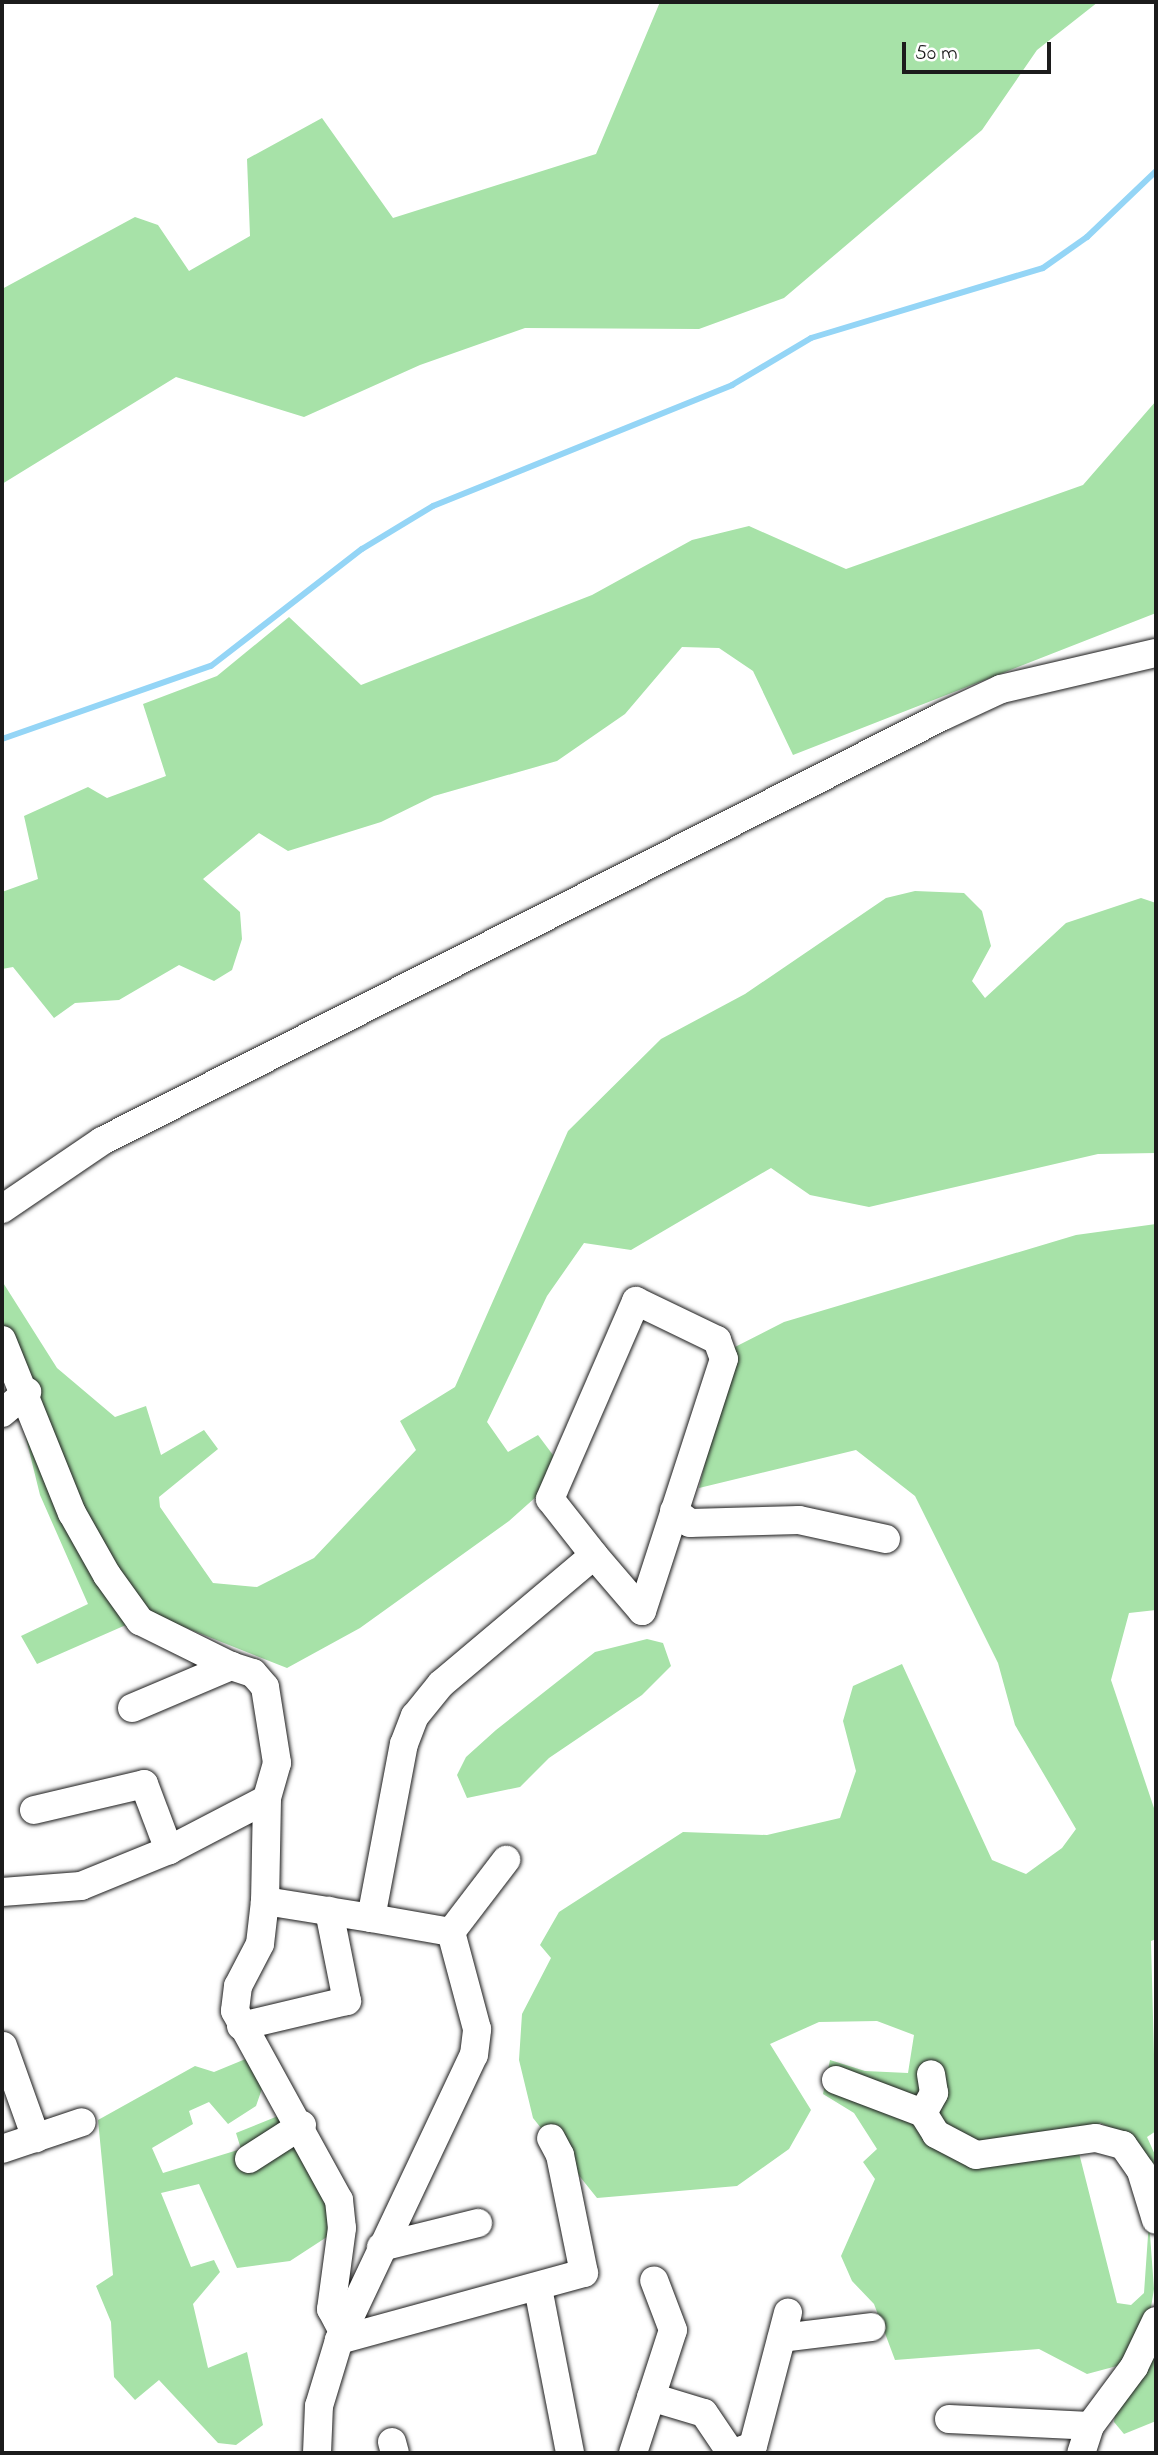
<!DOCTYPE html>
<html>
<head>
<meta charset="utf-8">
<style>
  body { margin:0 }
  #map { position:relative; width:1158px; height:2455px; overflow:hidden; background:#fff; font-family:"Indie Flower",sans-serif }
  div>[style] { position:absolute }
  .green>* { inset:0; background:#a7e2a8 }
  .stream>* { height:6px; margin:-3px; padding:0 3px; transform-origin:3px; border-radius:3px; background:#94d5f6 }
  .roads { filter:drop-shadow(0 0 2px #1c1c1c) drop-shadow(0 0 2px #1c1c1c) }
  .minor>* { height:28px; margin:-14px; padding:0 14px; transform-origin:14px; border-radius:14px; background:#fff }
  span { translate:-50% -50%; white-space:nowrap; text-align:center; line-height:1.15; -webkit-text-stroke:5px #fff; paint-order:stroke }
  .frame { position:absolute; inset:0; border:4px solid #1c1c1c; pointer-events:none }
  .scale { position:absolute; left:902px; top:42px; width:149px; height:32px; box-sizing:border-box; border:4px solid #1c1c1c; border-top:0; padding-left:9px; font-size:21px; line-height:24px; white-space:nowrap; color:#1c1c1c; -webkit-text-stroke:5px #fff; paint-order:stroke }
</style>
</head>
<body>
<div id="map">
  <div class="green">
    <div style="clip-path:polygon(660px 2px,1098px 2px,1037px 50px,982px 130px,784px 298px,699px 329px,525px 328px,420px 365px,304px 417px,176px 377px,2px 484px,2px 289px,135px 217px,158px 225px,189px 271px,250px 236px,247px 159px,322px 118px,393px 218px,596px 154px)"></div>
    <div style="clip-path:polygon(1156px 401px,1156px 613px,793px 755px,753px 671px,719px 648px,682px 647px,625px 714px,557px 761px,434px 796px,381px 822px,288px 851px,259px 833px,203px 879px,240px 912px,242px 939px,232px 970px,214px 981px,179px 965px,119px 1000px,75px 1003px,54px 1018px,13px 967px,2px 969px,2px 892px,38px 879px,24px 816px,88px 787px,107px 798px,166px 776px,143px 704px,217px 676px,289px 617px,361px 685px,592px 595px,692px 540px,749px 526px,846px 569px,1083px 485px)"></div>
    <div style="clip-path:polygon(915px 891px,964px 893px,982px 911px,991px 946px,972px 981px,985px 998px,1066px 923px,1141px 898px,1156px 903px,1156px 1153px,1098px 1154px,869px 1207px,810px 1195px,771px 1168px,631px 1250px,584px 1243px,547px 1296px,487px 1422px,508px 1452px,538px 1435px,556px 1459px,537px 1496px,509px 1521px,360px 1628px,287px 1668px,151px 1614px,37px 1664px,21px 1636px,88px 1604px,40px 1495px,22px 1422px,37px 1394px,2px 1325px,2px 1281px,57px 1368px,115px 1417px,146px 1406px,161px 1455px,204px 1430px,218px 1449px,159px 1497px,160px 1507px,213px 1583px,257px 1587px,314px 1558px,416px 1450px,400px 1421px,455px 1387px,568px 1131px,661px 1039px,745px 994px,886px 898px)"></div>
    <div style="clip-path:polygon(1156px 1224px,1156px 1610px,1129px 1613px,1111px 1680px,1156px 1814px,1156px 1939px,1151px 1941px,1156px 2131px,1147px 2137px,1156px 2157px,1156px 2183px,1132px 2137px,1100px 2123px,1079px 2153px,1117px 2303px,1131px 2305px,1144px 2293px,1149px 2221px,1154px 2289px,1148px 2326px,1128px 2363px,1087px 2374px,1039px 2349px,895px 2360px,874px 2304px,852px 2281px,841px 2256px,875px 2179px,863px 2162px,877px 2149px,854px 2113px,823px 2094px,830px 2060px,865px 2071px,908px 2073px,914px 2035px,877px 2021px,819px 2022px,770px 2044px,811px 2110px,789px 2149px,737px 2186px,597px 2198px,533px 2118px,519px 2060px,522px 2014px,551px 1958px,540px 1945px,559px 1912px,683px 1832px,767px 1835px,840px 1818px,856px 1771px,843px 1721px,853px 1686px,902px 1664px,992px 1860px,1026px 1874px,1062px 1848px,1076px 1829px,1015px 1725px,998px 1663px,915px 1496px,856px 1450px,699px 1488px,733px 1348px,784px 1322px,1076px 1235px)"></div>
    <div style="clip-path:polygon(647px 1639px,663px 1643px,671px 1666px,642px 1695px,549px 1758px,520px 1787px,467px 1798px,457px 1775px,466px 1757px,496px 1730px,595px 1652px)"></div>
    <div style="clip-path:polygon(248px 2058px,264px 2083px,256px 2106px,228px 2124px,209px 2102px,189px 2111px,193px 2124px,152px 2148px,163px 2173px,241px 2149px,236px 2133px,283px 2114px,331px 2205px,333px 2233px,290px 2261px,237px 2268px,199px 2184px,161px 2193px,191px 2267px,214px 2260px,220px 2272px,193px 2304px,208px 2368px,247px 2352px,263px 2425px,236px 2445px,218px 2443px,159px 2380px,135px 2400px,114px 2377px,111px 2322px,96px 2286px,113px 2275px,98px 2120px,195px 2066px,214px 2072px)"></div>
    <div style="clip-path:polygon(1156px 2345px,1156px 2421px,1124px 2434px,1114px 2422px,1116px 2407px)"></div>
  </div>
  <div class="stream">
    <div style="left:2px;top:739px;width:221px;rotate:-19.3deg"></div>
    <div style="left:211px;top:666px;width:191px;rotate:-37.8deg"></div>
    <div style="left:362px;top:549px;width:83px;rotate:-31.2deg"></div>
    <div style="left:433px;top:506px;width:323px;rotate:-22deg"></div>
    <div style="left:732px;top:385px;width:92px;rotate:-30.7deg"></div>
    <div style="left:811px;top:338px;width:242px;rotate:-16.8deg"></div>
    <div style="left:1043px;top:268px;width:54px;rotate:-35.2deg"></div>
    <div style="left:1087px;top:237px;width:95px;rotate:-43.7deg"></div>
  </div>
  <div class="roads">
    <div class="minor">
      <div style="left:2px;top:1209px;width:121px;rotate:-34.2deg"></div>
      <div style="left:102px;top:1141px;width:942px;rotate:-26.81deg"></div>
      <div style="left:943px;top:716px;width:64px;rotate:-25deg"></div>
      <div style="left:1001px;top:689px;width:159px;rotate:-13.1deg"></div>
      <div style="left:2px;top:1340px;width:187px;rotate:68deg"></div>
      <div style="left:72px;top:1513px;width:71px;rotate:60.6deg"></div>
      <div style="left:107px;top:1575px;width:57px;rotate:54.3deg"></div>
      <div style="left:140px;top:1621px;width:102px;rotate:26.3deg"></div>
      <div style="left:2px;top:1413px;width:33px;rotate:-40deg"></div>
      <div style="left:674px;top:1511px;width:20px;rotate:37deg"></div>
      <div style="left:690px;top:1523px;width:109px;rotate:-1.6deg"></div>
      <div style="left:799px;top:1520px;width:89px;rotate:12.3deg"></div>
      <div style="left:132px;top:1708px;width:108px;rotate:-23deg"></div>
      <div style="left:231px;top:1666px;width:23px;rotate:18deg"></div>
      <div style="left:253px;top:1673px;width:18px;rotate:49deg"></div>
      <div style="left:265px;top:1687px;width:77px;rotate:81deg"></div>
      <div style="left:277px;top:1763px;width:37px;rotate:106deg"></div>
      <div style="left:267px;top:1799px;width:102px;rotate:91.1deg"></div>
      <div style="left:265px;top:1901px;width:43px;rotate:96.6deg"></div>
      <div style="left:260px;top:1944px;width:47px;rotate:117.6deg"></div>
      <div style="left:238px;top:1986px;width:25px;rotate:97deg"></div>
      <div style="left:235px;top:2011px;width:216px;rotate:61.2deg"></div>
      <div style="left:339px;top:2200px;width:28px;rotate:84deg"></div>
      <div style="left:342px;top:2228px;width:82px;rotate:97.7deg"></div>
      <div style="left:331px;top:2309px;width:26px;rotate:62deg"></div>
      <div style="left:34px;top:1810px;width:113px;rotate:-13.3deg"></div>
      <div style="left:144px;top:1784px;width:71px;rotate:69.3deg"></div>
      <div style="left:2px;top:1892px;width:79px;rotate:-4.3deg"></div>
      <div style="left:81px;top:1886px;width:95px;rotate:-22.2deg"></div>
      <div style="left:169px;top:1850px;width:110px;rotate:-27.5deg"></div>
      <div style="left:265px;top:1901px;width:107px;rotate:9.1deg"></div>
      <div style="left:371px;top:1918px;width:177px;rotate:-79.3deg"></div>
      <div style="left:404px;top:1744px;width:30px;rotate:-69deg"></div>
      <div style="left:415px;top:1716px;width:41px;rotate:-50.9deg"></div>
      <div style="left:441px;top:1684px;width:200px;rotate:-40.1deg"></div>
      <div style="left:594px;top:1555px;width:71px;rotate:-128.2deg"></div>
      <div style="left:550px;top:1499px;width:216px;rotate:-66.5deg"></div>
      <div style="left:636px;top:1301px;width:90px;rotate:25.7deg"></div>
      <div style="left:717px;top:1340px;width:20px;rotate:70deg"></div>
      <div style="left:724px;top:1359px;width:265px;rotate:108deg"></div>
      <div style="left:642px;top:1611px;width:74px;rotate:-130.6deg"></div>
      <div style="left:371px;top:1918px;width:81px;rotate:9.9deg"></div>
      <div style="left:241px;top:2026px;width:109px;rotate:-13.3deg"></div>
      <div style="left:347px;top:2001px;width:92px;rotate:-101.3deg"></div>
      <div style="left:3px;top:2046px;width:98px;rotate:70.3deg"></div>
      <div style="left:836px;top:2080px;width:93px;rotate:20.8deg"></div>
      <div style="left:923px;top:2113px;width:25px;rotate:58deg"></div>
      <div style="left:936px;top:2134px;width:45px;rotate:27.7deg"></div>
      <div style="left:976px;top:2155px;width:121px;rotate:-8.1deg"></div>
      <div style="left:1096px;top:2138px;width:28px;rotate:15deg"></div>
      <div style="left:1123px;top:2145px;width:32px;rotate:55deg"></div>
      <div style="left:1141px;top:2171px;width:51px;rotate:73deg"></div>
      <div style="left:923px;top:2113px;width:23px;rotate:-61deg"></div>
      <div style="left:934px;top:2093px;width:19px;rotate:-99deg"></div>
      <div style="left:2px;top:2149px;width:84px;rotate:-18.6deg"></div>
      <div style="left:249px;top:2159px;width:63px;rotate:-32.7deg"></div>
      <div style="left:381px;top:2247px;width:100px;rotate:-13.9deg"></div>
      <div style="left:538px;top:2288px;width:168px;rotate:79deg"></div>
      <div style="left:782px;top:2338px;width:90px;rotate:-7deg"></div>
      <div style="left:339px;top:2340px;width:254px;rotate:-15.3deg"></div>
      <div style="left:584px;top:2273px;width:120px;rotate:-101.5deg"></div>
      <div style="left:560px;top:2155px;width:19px;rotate:-118deg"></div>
      <div style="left:651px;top:2397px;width:55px;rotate:16.8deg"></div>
      <div style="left:704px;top:2413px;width:48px;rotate:56deg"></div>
      <div style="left:949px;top:2419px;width:141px;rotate:2.8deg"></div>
      <div style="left:1090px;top:2426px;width:28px;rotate:108deg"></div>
      <div style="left:1090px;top:2426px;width:74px;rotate:-53.3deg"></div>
      <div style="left:1134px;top:2367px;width:51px;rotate:-64.4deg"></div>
      <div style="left:392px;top:2442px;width:11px;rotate:75deg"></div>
      <div style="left:317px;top:2453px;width:47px;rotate:-87.6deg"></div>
      <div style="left:319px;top:2406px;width:69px;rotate:-73.1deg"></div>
      <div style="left:339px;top:2340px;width:315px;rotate:-64.7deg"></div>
      <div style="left:474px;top:2055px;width:26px;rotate:-83deg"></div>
      <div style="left:477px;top:2029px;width:100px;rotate:-105deg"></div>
      <div style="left:451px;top:1932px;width:91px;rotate:-52.6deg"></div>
      <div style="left:633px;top:2453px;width:129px;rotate:-72deg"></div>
      <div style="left:673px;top:2330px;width:53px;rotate:-110.8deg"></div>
      <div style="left:734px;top:2453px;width:20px;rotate:-20deg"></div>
      <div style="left:753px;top:2446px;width:138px;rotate:-75.3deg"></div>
    </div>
  </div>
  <div class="frame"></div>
  <div class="scale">50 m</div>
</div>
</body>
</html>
